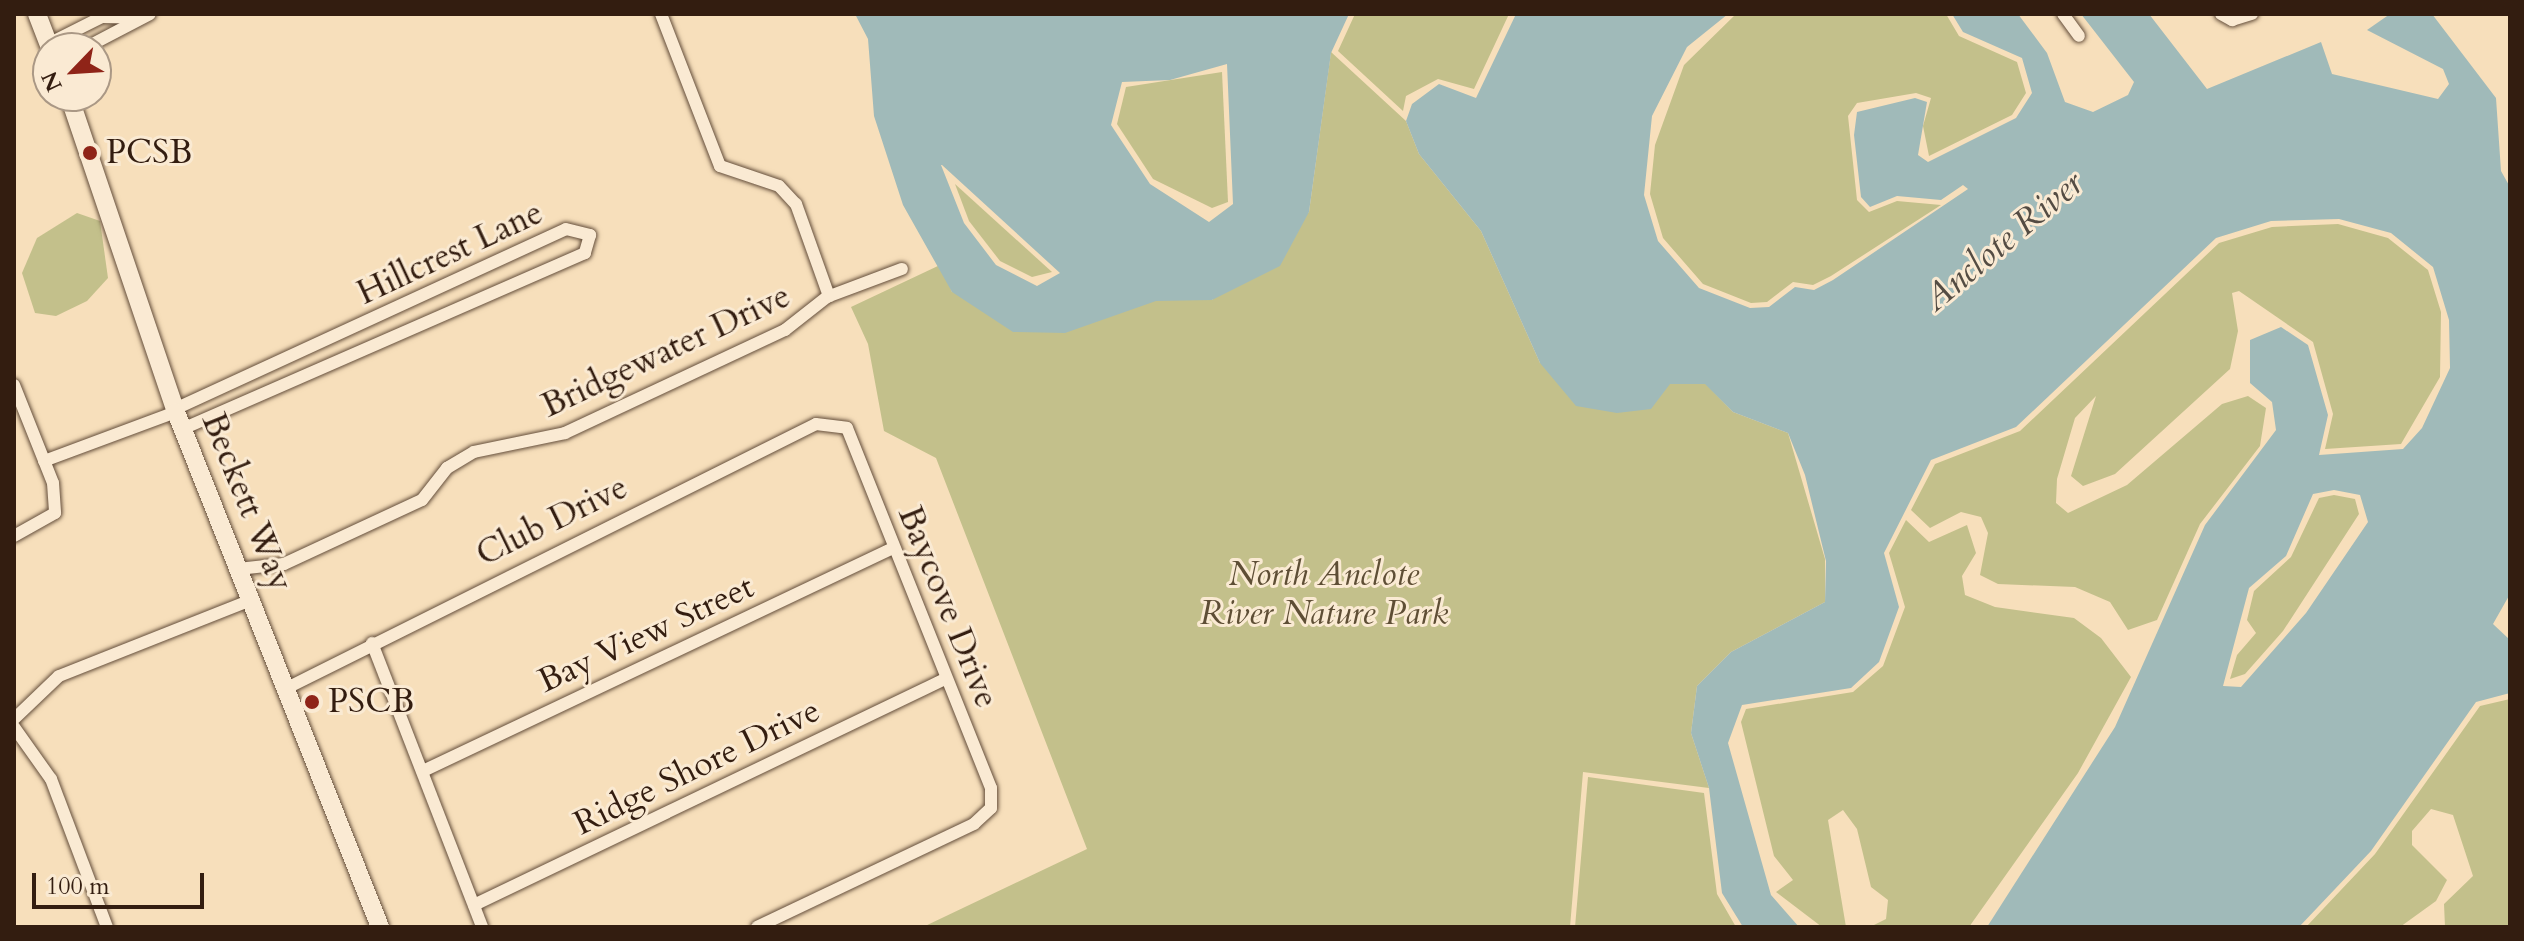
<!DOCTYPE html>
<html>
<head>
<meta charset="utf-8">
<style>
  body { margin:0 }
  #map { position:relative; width:2524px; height:941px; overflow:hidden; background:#f7dfbb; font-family:Cardo,serif }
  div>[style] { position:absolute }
  .green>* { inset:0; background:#c3c08b }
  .water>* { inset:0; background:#a0bab9 }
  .roads { filter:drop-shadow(0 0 2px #644e3b) drop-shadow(0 0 2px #644e3b) }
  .street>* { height:12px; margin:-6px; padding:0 6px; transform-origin:6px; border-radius:6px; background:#faead3 }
  .secondary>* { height:18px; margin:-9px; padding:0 9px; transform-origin:9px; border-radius:9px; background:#faead3 }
  .dots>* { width:22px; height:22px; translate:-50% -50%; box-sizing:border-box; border:4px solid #faead3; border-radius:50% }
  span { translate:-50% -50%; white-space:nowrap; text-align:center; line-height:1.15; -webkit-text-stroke:6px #faead3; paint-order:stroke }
  .poi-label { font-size:34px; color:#331d10 }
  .left { translate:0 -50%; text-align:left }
  .street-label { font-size:34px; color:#331d10 }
  .park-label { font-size:34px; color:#5e4e35; font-style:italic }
  .water-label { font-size:36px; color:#544c43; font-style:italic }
  .frame { position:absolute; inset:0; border:16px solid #331d10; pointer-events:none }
  .north { position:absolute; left:32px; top:32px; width:80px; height:80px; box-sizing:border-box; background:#faead3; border:2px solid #aa9885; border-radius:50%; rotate:245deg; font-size:22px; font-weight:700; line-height:32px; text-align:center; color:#331d10 }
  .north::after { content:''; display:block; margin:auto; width:28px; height:36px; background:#8f2418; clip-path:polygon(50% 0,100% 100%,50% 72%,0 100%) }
  .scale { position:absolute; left:32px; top:873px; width:172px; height:36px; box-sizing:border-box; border:4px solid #331d10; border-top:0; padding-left:10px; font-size:24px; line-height:28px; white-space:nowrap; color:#331d10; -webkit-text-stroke:6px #faead3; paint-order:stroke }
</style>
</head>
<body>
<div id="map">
  <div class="green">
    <div style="clip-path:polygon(1355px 14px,1509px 14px,1474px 89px,1438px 79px,1406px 96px,1403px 111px,1338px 51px)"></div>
    <div style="clip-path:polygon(1736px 14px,1946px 14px,1959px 36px,2017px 62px,2026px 93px,2012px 115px,1929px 156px,1923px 126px,1931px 98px,1916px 93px,1857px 103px,1848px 116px,1857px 200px,1869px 212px,1897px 201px,1941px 205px,1831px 276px,1813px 285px,1793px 282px,1767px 302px,1751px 303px,1703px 284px,1663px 238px,1650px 194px,1655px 145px,1684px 65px)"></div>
    <div style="clip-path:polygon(1331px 52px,1406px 121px,1419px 154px,1481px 231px,1540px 363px,1705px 383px,1733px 412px,1788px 433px,1825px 559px,1825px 602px,1731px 652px,1697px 686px,1691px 733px,1709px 788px,1583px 772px,1570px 927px,923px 927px,1087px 849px,936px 458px,884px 431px,868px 344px,851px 307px,940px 265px,952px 292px,1124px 310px,1156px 300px,1212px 300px,1309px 212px)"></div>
    <div style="clip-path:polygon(1222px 72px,1228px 202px,1212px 208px,1153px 179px,1117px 124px,1126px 87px)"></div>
    <div style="clip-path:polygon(955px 184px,1052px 272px,1032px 277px,1000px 261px,969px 221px)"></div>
    <div style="clip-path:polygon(77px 213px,100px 221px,108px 278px,87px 301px,56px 316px,35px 313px,22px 273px,37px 238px)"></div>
    <div style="clip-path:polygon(2338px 224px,2388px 238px,2428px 270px,2441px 312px,2440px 377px,2401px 444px,2325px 449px,2333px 414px,2313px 342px,2239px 291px,2232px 293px,2238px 331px,2230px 369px,2115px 474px,2083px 486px,2071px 476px,2096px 396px,2075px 418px,2057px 479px,2056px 503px,2068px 513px,2127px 485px,2222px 404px,2248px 396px,2266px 408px,2260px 446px,2200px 524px,2157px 620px,2128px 630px,2110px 602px,2075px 587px,1998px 584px,1980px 575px,1988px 533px,1981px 517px,1961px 512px,1930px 528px,1911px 510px,1935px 464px,2020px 431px,2219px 243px,2272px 227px)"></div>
    <div style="clip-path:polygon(2334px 495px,2355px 499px,2359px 514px,2283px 631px,2245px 674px,2230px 679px,2237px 655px,2256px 633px,2247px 620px,2254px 591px,2291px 557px,2319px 498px)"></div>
    <div style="clip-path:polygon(1906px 520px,1929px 542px,1967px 525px,1976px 553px,1962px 576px,1965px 595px,1995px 607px,2074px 618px,2101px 638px,2131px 677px,2078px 773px,1969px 927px,1870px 927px,1886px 919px,1888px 900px,1871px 887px,1857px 829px,1843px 810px,1828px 820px,1846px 927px,1822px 927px,1776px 892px,1793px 880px,1774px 856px,1741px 722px,1746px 709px,1853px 692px,1883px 666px,1905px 607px,1889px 553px)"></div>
    <div style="clip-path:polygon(2510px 699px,2510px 927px,2445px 927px,2444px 904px,2473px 876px,2453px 815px,2431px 809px,2412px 831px,2412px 845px,2447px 880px,2436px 901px,2400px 927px,2306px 927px,2375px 854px,2480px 706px)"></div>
    <div style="clip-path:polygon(1588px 777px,1704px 793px,1717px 894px,1736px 927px,1575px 927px)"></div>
  </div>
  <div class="water">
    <div style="clip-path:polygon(evenodd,855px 14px,1349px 14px,1331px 53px,1309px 212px,1280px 266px,1212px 300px,1156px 301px,1065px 333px,1013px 332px,952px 292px,903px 205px,874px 116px,868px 39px,855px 14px,1227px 64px,1233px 204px,1209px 222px,1150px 184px,1111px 125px,1122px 82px,1170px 80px,1227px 64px,855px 14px,941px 165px,942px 165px,1060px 273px,1037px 286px,996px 265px,964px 223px,941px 165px)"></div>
    <div style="clip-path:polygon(evenodd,1516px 14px,1728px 14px,1687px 47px,1652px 116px,1644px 195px,1658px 241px,1699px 288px,1750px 308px,1769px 307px,1795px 287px,1814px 290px,1833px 280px,1968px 189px,1963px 185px,1941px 200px,1897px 196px,1870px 207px,1861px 197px,1854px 135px,1857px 112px,1915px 98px,1927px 102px,1918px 155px,1928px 162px,2016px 118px,2032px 93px,2022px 58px,1963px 32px,1952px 14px,2018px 14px,2047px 53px,2065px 102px,2093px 112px,2128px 95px,2134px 82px,2081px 14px,2149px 14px,2207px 89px,2321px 42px,2332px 74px,2438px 99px,2449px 84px,2443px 69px,2367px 30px,2390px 14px,2432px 14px,2496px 98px,2501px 171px,2510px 187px,2510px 594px,2493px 624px,2510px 640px,2510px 693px,2476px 702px,2371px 851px,2299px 927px,1987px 927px,2115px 727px,2205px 525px,2276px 430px,2272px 402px,2250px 383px,2250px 340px,2281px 327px,2308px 345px,2328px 415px,2319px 455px,2403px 449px,2422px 428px,2450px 368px,2449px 320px,2433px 267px,2391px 233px,2339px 219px,2271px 221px,2216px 238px,2016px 427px,1931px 460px,1884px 553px,1899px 607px,1879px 662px,1851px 688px,1742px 705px,1728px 743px,1771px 895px,1799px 927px,1743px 927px,1722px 893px,1709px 788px,1691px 733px,1697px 686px,1731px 652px,1825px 602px,1826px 561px,1805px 475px,1788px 433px,1733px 412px,1705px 384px,1670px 384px,1651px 409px,1617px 413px,1576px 406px,1540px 363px,1481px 231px,1419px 154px,1406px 121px,1412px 104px,1439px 84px,1476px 98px,1516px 14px,2334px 490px,2360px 495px,2368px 522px,2306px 613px,2241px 687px,2223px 686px,2249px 588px,2286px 556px,2313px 494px,2334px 490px)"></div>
  </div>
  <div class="roads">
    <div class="street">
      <div style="left:661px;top:14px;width:163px;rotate:68.8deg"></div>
      <div style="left:720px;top:166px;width:62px;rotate:18.7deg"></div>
      <div style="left:779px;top:186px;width:25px;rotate:47deg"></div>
      <div style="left:796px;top:204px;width:98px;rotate:70.3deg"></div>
      <div style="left:2063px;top:14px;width:27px;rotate:54deg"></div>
      <div style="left:2221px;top:14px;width:13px;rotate:29deg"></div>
      <div style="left:2232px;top:20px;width:21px;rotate:-17deg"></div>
      <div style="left:48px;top:44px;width:60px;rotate:-26.6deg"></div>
      <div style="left:102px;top:17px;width:39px;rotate:1deg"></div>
      <div style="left:85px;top:48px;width:73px;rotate:-27.6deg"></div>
      <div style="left:14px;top:385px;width:105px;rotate:68.3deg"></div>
      <div style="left:53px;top:483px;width:30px;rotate:86deg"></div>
      <div style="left:55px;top:513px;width:47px;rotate:150.7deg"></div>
      <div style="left:175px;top:409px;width:430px;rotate:-24.7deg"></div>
      <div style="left:566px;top:229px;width:25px;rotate:14deg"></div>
      <div style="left:590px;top:235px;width:19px;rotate:106deg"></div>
      <div style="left:585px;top:253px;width:440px;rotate:156.4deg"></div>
      <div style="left:44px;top:461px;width:141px;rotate:-20.4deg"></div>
      <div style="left:238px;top:569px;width:46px;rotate:-6.2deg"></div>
      <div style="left:284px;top:564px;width:152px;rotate:-24.9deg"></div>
      <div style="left:422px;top:500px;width:41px;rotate:-52deg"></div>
      <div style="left:447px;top:468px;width:31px;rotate:-31deg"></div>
      <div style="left:474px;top:452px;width:93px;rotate:-11.8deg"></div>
      <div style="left:565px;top:433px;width:243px;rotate:-25.1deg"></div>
      <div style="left:785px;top:330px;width:53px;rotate:-38.2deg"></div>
      <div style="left:827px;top:297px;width:80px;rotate:-20.5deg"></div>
      <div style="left:372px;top:643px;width:305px;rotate:68.8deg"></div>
      <div style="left:287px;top:688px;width:591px;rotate:-26.52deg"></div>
      <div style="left:816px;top:424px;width:31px;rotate:7deg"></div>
      <div style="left:847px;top:428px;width:388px;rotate:68.2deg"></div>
      <div style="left:991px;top:788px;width:20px;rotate:90deg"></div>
      <div style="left:991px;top:808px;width:23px;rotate:137deg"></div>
      <div style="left:974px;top:824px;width:240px;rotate:154.6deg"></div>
      <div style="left:14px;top:719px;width:62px;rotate:-43.7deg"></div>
      <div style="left:59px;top:676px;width:206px;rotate:-21.6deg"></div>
      <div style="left:14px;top:727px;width:64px;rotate:54.6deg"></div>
      <div style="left:51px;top:779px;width:158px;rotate:69.3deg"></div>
      <div style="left:423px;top:771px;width:520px;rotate:-25.38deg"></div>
      <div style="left:474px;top:905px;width:522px;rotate:-25.63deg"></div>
    </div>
    <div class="secondary">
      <div style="left:37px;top:14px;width:36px;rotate:69deg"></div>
      <div style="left:69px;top:96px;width:334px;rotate:71.3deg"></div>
      <div style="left:176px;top:412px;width:554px;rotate:68.39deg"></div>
    </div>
  </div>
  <div class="dots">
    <div style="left:90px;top:153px;background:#8f2418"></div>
    <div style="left:312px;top:702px;background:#8f2418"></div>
  </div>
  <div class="poi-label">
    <span class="left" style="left:106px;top:153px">PCSB</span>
    <span class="left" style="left:328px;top:702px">PSCB</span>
  </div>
  <div class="street-label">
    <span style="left:450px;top:253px;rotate:-25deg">Hillcrest Lane</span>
    <span style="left:666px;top:351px;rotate:-25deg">Bridgewater Drive</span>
    <span style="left:247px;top:502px;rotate:68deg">Beckett Way</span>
    <span style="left:552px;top:521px;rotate:-26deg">Club Drive</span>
    <span style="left:948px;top:607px;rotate:68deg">Baycove Drive</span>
    <span style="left:646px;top:634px;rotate:-25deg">Bay View Street</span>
    <span style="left:697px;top:767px;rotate:-26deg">Ridge Shore Drive</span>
  </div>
  <div class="park-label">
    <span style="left:1324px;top:594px">North Anclote<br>River Nature Park</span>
  </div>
  <div class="water-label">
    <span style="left:2003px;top:241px;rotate:-40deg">Anclote River</span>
  </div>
  <div class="frame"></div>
  <div class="north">N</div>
  <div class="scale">100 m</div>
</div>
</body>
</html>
